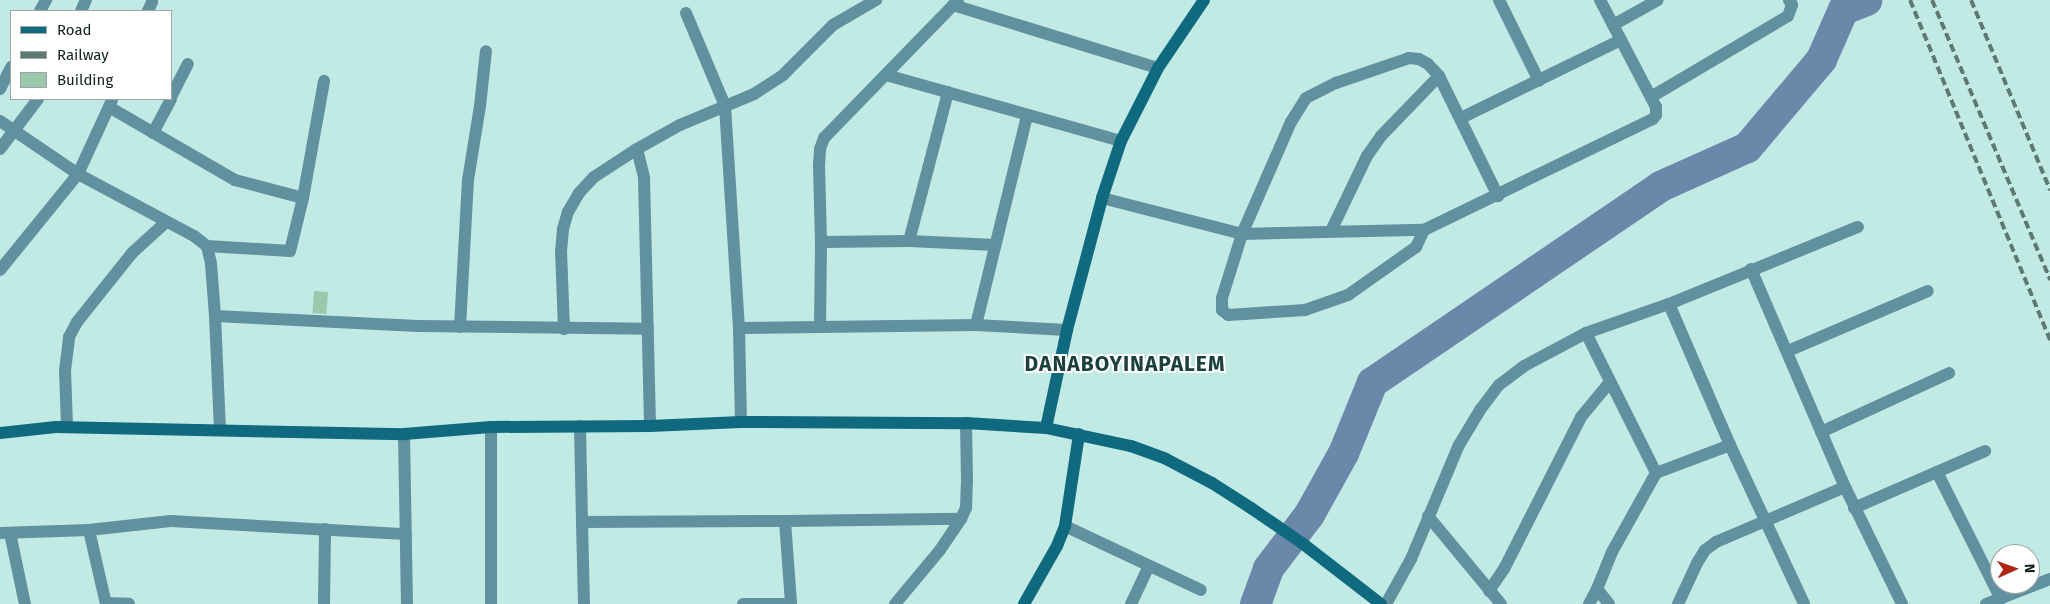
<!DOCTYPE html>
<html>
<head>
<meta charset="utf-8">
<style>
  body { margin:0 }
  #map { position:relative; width:2050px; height:604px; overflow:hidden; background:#c2eae5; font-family:"Fira Sans",sans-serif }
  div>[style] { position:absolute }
  .river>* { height:31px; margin:-15.5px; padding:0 15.5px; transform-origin:15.5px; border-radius:15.5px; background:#6988aa }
  .building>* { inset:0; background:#9bc8ab; transform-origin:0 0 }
  .street>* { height:12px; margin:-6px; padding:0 6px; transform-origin:6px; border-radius:6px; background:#61909f }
  .secondary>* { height:12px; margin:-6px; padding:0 6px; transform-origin:6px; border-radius:6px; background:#0f697f }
  .rail>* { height:4px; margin-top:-2px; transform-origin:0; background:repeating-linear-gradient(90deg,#5e7875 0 8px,transparent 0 12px) }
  span { translate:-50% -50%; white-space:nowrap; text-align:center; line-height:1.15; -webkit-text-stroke:4px #fff; paint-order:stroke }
  .district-label { font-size:21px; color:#1c403d; font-weight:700; letter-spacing:1px }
  .legend { position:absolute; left:10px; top:10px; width:162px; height:90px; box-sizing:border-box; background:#fff; border:1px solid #9fa5a5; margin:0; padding:6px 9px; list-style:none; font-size:15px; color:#0f1f1d }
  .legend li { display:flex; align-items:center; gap:10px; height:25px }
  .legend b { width:25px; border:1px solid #9fa5a5 }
  .north { position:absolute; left:1990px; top:544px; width:50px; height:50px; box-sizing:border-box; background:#fff; border:1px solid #9fa5a5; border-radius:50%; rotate:88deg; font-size:14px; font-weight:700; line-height:20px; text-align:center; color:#0f1f1d }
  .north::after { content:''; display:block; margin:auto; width:18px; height:22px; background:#b22414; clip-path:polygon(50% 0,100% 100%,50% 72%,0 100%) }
</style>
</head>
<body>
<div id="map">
  <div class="river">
    <div style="left:1255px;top:604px;width:38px;rotate:-70deg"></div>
    <div style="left:1268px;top:568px;width:68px;rotate:-52.8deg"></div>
    <div style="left:1309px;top:514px;width:70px;rotate:-60.9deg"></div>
    <div style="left:1343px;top:453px;width:77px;rotate:-67.8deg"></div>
    <div style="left:1372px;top:382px;width:348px;rotate:-34.2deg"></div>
    <div style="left:1660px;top:186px;width:95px;rotate:-24.1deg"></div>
    <div style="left:1747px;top:147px;width:115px;rotate:-49.9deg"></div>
    <div style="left:1821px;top:59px;width:55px;rotate:-66.3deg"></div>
    <div style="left:1843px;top:9px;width:25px;rotate:-21deg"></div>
  </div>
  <div class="building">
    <div style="left:314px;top:291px;width:14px;height:22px;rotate:4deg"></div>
  </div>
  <div class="street">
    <div style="left:1499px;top:0;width:90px;rotate:63.7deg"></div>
    <div style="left:953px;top:5px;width:214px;rotate:17.1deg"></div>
    <div style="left:40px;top:11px;width:13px;rotate:-61deg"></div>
    <div style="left:81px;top:11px;width:12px;rotate:-66deg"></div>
    <div style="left:148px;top:11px;width:10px;rotate:-66deg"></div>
    <div style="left:686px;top:13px;width:101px;rotate:67.2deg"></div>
    <div style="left:725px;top:106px;width:222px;rotate:86.4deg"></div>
    <div style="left:739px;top:328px;width:94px;rotate:88.8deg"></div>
    <div style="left:1613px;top:25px;width:51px;rotate:-29.1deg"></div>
    <div style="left:886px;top:75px;width:244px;rotate:15.7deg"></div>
    <div style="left:0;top:89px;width:25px;rotate:-63deg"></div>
    <div style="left:171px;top:97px;width:37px;rotate:-63deg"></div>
    <div style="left:1651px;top:97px;width:159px;rotate:-30.6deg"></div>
    <div style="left:1788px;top:16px;width:12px;rotate:-70deg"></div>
    <div style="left:1792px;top:5px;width:6px;rotate:-121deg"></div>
    <div style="left:109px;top:107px;width:146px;rotate:30.1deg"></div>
    <div style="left:235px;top:180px;width:70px;rotate:14.8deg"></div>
    <div style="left:1461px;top:118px;width:178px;rotate:-26deg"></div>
    <div style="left:0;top:121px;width:94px;rotate:34.2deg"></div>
    <div style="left:78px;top:174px;width:132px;rotate:28.1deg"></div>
    <div style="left:194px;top:236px;width:16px;rotate:38deg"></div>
    <div style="left:207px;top:246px;width:18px;rotate:77deg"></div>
    <div style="left:211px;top:264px;width:52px;rotate:85.6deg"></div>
    <div style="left:215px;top:316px;width:114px;rotate:87.5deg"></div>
    <div style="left:153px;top:133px;width:38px;rotate:-62deg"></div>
    <div style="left:0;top:149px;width:63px;rotate:-52.8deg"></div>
    <div style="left:637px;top:149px;width:30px;rotate:76deg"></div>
    <div style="left:644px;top:178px;width:248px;rotate:88.6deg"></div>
    <div style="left:1102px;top:198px;width:145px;rotate:14.4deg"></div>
    <div style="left:1242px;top:234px;width:182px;rotate:-1.3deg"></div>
    <div style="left:1424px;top:230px;width:254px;rotate:-25.9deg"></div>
    <div style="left:1653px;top:119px;width:5px;rotate:-53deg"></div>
    <div style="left:1656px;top:115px;width:8px;rotate:-90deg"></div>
    <div style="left:1656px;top:107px;width:121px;rotate:-117.6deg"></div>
    <div style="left:1424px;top:230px;width:19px;rotate:115deg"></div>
    <div style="left:1416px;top:247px;width:83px;rotate:144.8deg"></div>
    <div style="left:1348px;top:295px;width:46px;rotate:160.8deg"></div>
    <div style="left:1305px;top:310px;width:77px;rotate:176.3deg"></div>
    <div style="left:1228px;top:315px;width:8px;rotate:-140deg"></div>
    <div style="left:1222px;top:310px;width:12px;rotate:-90deg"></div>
    <div style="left:1222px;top:298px;width:67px;rotate:-72.6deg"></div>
    <div style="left:1242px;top:234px;width:122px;rotate:-66.4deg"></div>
    <div style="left:1291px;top:122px;width:28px;rotate:-58deg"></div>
    <div style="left:1306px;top:98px;width:34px;rotate:-27deg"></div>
    <div style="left:1336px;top:83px;width:77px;rotate:-18.9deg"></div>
    <div style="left:1409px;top:58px;width:10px;rotate:6deg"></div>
    <div style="left:1419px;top:59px;width:10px;rotate:29deg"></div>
    <div style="left:1428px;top:64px;width:16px;rotate:47deg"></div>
    <div style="left:1331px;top:231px;width:83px;rotate:-64.4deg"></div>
    <div style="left:1367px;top:156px;width:24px;rotate:-55deg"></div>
    <div style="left:1381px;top:136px;width:83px;rotate:-46deg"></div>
    <div style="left:1439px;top:76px;width:134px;rotate:63.8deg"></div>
    <div style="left:909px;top:241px;width:86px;rotate:2.7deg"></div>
    <div style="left:821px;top:242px;width:88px;rotate:-0.7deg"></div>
    <div style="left:909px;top:241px;width:154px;rotate:-75.3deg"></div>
    <div style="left:207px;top:246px;width:83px;rotate:3.4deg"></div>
    <div style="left:290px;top:251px;width:55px;rotate:-76.2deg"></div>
    <div style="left:303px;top:198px;width:119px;rotate:-79.8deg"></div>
    <div style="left:1751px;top:269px;width:237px;rotate:66.7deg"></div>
    <div style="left:0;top:270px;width:124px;rotate:-50.9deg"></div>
    <div style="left:78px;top:174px;width:81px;rotate:-65.3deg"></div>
    <div style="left:1669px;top:304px;width:154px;rotate:66.6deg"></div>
    <div style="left:1730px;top:445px;width:175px;rotate:65deg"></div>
    <div style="left:215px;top:316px;width:203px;rotate:2.8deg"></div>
    <div style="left:418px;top:326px;width:230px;rotate:0.7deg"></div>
    <div style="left:976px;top:325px;width:216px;rotate:-76.3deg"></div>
    <div style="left:460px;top:327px;width:147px;rotate:-86.9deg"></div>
    <div style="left:468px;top:180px;width:75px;rotate:-80.8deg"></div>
    <div style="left:480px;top:106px;width:55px;rotate:-83.8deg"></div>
    <div style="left:820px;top:327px;width:85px;rotate:-89.3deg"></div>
    <div style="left:821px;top:242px;width:77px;rotate:-91.5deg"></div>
    <div style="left:819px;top:165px;width:16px;rotate:-86deg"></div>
    <div style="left:820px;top:149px;width:12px;rotate:-70deg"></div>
    <div style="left:824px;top:138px;width:192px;rotate:-45.8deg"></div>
    <div style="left:739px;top:328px;width:237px;rotate:-0.7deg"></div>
    <div style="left:976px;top:325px;width:91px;rotate:3.1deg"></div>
    <div style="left:564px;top:329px;width:77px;rotate:-92.2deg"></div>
    <div style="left:561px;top:252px;width:23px;rotate:-85deg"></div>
    <div style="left:563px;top:229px;width:18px;rotate:-74deg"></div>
    <div style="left:568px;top:212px;width:22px;rotate:-60deg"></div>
    <div style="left:579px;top:193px;width:22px;rotate:-47deg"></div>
    <div style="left:594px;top:177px;width:51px;rotate:-33.1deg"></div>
    <div style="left:637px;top:149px;width:49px;rotate:-29.2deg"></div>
    <div style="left:680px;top:125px;width:80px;rotate:-22.7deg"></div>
    <div style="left:754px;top:94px;width:35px;rotate:-33deg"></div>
    <div style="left:783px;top:75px;width:71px;rotate:-45deg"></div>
    <div style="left:833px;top:25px;width:50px;rotate:-30.2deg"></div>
    <div style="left:1586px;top:333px;width:157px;rotate:63.4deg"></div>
    <div style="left:1656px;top:473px;width:90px;rotate:119.1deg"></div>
    <div style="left:1612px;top:552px;width:40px;rotate:112deg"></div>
    <div style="left:1788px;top:351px;width:152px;rotate:-23.2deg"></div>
    <div style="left:580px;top:426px;width:96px;rotate:88.8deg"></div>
    <div style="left:582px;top:522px;width:203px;rotate:-0.3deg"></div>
    <div style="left:785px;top:521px;width:176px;rotate:-0.7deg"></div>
    <div style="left:961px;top:519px;width:12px;rotate:-66deg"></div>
    <div style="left:966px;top:508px;width:28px;rotate:-88deg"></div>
    <div style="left:967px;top:480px;width:57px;rotate:-91deg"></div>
    <div style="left:67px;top:427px;width:56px;rotate:-92deg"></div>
    <div style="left:65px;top:371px;width:34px;rotate:-83deg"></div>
    <div style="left:69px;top:337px;width:17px;rotate:-62deg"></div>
    <div style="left:77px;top:322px;width:88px;rotate:-51.4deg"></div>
    <div style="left:132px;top:253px;width:45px;rotate:-42.3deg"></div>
    <div style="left:1821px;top:432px;width:141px;rotate:-24.7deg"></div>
    <div style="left:404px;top:434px;width:170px;rotate:89deg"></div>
    <div style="left:1937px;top:472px;width:142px;rotate:63.3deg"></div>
    <div style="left:1656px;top:473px;width:79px;rotate:-20.7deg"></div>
    <div style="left:1854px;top:508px;width:143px;rotate:-23.5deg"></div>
    <div style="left:1428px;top:516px;width:114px;rotate:50.3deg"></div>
    <div style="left:785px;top:521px;width:82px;rotate:85.8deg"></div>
    <div style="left:582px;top:522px;width:82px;rotate:88.6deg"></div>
    <div style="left:1065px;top:526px;width:150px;rotate:25.2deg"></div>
    <div style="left:89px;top:530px;width:76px;rotate:77.1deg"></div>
    <div style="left:0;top:533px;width:89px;rotate:-1.9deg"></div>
    <div style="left:89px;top:530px;width:82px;rotate:-6.3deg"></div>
    <div style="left:171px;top:521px;width:235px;rotate:3.2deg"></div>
    <div style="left:10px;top:533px;width:73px;rotate:78.1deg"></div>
    <div style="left:1489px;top:591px;width:27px;rotate:-56deg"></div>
    <div style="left:1504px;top:569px;width:170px;rotate:-63.1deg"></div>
    <div style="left:1581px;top:417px;width:45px;rotate:-50.4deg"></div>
    <div style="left:106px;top:603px;width:23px;rotate:2deg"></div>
    <div style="left:324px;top:604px;width:75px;rotate:-89.2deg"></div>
    <div style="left:491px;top:604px;width:177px;rotate:-90deg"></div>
    <div style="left:743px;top:604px;width:48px"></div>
    <div style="left:895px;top:604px;width:70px;rotate:-50.2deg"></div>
    <div style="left:940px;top:550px;width:37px;rotate:-56deg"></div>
    <div style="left:1131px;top:604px;width:42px;rotate:-64.7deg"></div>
    <div style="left:1386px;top:604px;width:51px;rotate:-60.9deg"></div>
    <div style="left:1411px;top:559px;width:124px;rotate:-67.2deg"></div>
    <div style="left:1459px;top:445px;width:41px;rotate:-59deg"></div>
    <div style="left:1480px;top:410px;width:31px;rotate:-53deg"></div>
    <div style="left:1499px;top:385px;width:31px;rotate:-37deg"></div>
    <div style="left:1524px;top:366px;width:70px;rotate:-28deg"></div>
    <div style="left:1586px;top:333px;width:88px;rotate:-19.3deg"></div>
    <div style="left:1669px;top:304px;width:204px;rotate:-22.2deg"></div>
    <div style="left:1589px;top:604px;width:17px;rotate:-62deg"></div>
    <div style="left:1597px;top:589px;width:19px;rotate:51deg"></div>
    <div style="left:1678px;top:604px;width:45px;rotate:-65.1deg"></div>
    <div style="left:1697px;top:563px;width:15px;rotate:-58deg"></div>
    <div style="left:1705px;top:550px;width:14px;rotate:-36deg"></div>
    <div style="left:1716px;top:542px;width:140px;rotate:-23.1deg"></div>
    <div style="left:1845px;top:487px;width:130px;rotate:64deg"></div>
    <div style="left:1986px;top:604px;width:69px;rotate:-21.3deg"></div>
  </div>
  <div class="secondary">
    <div style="left:1046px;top:428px;width:100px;rotate:-77.9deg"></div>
    <div style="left:1067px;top:330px;width:137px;rotate:-75.1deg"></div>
    <div style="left:1102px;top:198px;width:60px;rotate:-71.6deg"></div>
    <div style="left:1121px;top:141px;width:82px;rotate:-63.1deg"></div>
    <div style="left:1158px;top:68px;width:82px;rotate:-55.9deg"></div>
    <div style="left:0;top:433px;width:56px;rotate:-6.1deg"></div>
    <div style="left:56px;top:427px;width:348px;rotate:1.2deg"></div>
    <div style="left:404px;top:434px;width:87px;rotate:-4.6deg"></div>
    <div style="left:491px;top:427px;width:159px;rotate:-0.4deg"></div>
    <div style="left:650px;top:426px;width:91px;rotate:-2.5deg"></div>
    <div style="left:741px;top:422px;width:225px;rotate:0.3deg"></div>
    <div style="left:966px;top:423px;width:80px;rotate:3.6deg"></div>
    <div style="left:1046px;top:428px;width:87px;rotate:12deg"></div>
    <div style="left:1131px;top:446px;width:37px;rotate:20deg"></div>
    <div style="left:1166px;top:459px;width:52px;rotate:27.6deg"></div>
    <div style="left:1212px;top:483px;width:46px;rotate:32.7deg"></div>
    <div style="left:1251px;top:508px;width:62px;rotate:34.5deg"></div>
    <div style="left:1302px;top:543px;width:100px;rotate:37.7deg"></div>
    <div style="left:1024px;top:604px;width:67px;rotate:-60.4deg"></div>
    <div style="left:1057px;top:546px;width:22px;rotate:-68deg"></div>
    <div style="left:1065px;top:526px;width:93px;rotate:-81.3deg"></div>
  </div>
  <div class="rail">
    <div style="left:1910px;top:0;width:368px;rotate:67.6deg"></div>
    <div style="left:1932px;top:0;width:304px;rotate:67.1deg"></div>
    <div style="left:1971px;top:0;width:206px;rotate:67.4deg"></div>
  </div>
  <div class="district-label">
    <span style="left:1125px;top:364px">DANABOYINAPALEM</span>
  </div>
  <ul class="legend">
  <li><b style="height:6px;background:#0f697f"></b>Road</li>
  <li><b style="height:6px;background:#5e7875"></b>Railway</li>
  <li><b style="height:14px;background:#9bc8ab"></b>Building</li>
  </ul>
  <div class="north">N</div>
</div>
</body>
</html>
